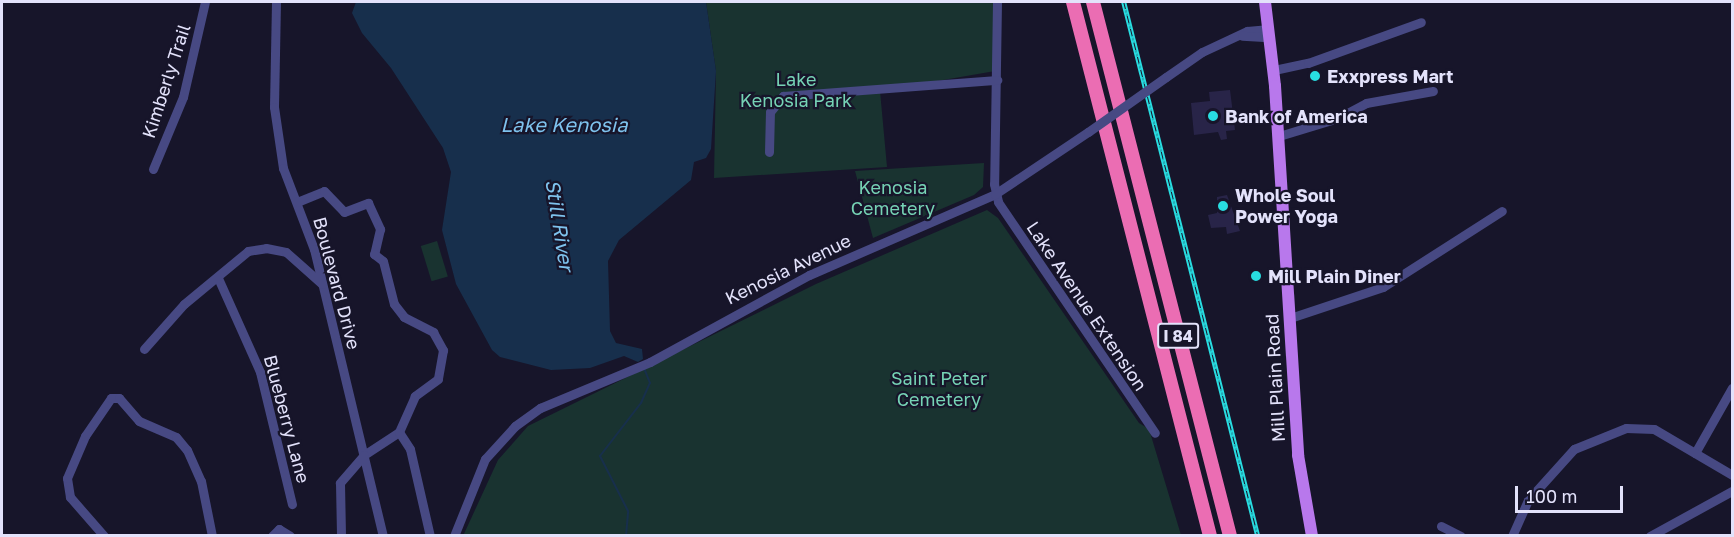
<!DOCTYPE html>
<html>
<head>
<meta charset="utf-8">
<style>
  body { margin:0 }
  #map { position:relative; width:1734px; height:537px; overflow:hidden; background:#17152a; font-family:"Golos Text",sans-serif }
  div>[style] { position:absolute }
  .green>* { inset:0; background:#193330; transform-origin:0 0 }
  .water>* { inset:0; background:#172f4c }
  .stream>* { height:2px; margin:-1px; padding:0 1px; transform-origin:1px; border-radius:1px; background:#172f4c }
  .building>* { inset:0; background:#282448 }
  .minor>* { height:9px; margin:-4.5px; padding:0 4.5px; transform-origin:4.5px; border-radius:4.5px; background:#474983 }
  .major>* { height:12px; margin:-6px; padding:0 6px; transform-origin:6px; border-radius:6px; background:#b878ec }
  .highway>* { height:14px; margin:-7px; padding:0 7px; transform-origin:7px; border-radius:7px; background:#eb6db3 }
  .rail>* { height:4.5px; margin-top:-2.25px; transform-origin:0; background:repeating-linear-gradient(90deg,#17152a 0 7px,#28dde1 0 14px); box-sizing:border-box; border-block:2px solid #28dde1 }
  .minor-bridge>* { height:9px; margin:-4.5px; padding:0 4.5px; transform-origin:4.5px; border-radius:4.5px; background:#474983 }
  .dots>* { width:16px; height:16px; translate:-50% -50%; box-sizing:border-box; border:3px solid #17152a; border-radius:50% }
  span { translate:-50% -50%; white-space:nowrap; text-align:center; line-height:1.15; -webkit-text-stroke:4.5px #17152a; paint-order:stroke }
  .shield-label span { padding:2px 4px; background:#17152a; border:2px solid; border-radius:4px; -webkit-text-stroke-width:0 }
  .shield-label { font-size:16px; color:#e3e2fb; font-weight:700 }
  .poi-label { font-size:18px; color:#e3e2fb; font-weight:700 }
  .left { translate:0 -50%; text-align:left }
  .park-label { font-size:18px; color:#76d3b5 }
  .street-label { font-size:18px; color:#e3e2fb }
  .water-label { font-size:20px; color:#7ec2ed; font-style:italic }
  .frame { position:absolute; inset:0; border:3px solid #e3e2fb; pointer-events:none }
  .scale { position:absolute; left:1515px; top:486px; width:108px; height:27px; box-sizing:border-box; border:3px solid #e3e2fb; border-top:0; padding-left:8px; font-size:18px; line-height:21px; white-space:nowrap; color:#e3e2fb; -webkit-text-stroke:4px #17152a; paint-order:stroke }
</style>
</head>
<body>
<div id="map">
  <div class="green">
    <div style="clip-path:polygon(706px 2px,998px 2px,995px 71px,880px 91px,887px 167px,714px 178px,716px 71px)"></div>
    <div style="clip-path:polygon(984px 163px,983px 187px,974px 195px,873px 238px,855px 171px)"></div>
    <div style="clip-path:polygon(987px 210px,998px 218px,1139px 423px,1149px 429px,1181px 535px,463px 536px,498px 460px,528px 426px,816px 284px)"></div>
    <div style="left:437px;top:241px;width:37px;height:17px;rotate:73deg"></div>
  </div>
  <div class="water">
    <div style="clip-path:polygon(356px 2px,706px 2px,716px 71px,711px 149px,706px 158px,694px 162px,691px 180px,619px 240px,608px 261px,610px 331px,616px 343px,642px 349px,643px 359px,638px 362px,624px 356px,590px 368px,551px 370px,500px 357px,492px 350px,456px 284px,442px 230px,451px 172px,443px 148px,391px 68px,362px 33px,352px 13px)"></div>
  </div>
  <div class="stream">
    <div style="left:626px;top:536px;width:25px;rotate:-85deg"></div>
    <div style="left:628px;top:511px;width:62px;rotate:-117deg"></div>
    <div style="left:600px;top:456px;width:67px;rotate:-52.3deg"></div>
    <div style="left:641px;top:403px;width:22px;rotate:-66deg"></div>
    <div style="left:650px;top:383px;width:16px;rotate:-112deg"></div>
  </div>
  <div class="building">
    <div style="clip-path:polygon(1230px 90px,1235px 130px,1226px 131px,1227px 139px,1221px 140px,1218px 132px,1194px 135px,1191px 103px,1210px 101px,1209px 92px)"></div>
    <div style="clip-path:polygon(1227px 195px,1240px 231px,1227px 234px,1226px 227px,1211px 228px,1208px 215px,1217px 213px,1217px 197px)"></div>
  </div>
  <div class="minor">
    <div style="left:276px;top:2px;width:105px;rotate:91.1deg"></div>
    <div style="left:274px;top:107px;width:62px;rotate:81.6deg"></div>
    <div style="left:283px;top:168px;width:87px;rotate:69.1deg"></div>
    <div style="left:314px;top:249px;width:295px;rotate:76.5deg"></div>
    <div style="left:997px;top:2px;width:182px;rotate:90.9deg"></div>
    <div style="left:994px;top:184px;width:18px;rotate:77deg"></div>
    <div style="left:998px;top:202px;width:279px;rotate:55.8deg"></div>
    <div style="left:1274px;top:70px;width:35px;rotate:-12deg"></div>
    <div style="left:1308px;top:63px;width:120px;rotate:-19.9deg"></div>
    <div style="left:1166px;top:77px;width:44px;rotate:-34.8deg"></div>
    <div style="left:1202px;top:52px;width:50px;rotate:-25deg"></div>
    <div style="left:1247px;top:31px;width:22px;rotate:-5deg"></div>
    <div style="left:1269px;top:29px;width:9px;rotate:122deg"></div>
    <div style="left:1264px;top:37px;width:22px;rotate:-177deg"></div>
    <div style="left:1279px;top:136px;width:62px;rotate:-17deg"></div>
    <div style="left:1338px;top:118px;width:32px;rotate:-28deg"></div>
    <div style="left:1366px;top:103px;width:68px;rotate:-10.2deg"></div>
    <div style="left:769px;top:152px;width:40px;rotate:-88.6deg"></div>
    <div style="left:770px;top:112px;width:21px;rotate:-51deg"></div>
    <div style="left:783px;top:96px;width:215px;rotate:-4.3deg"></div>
    <div style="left:153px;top:169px;width:78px;rotate:-67.4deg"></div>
    <div style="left:183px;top:97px;width:98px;rotate:-77deg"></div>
    <div style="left:297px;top:202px;width:29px;rotate:-22deg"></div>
    <div style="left:324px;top:191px;width:29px;rotate:46deg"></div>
    <div style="left:344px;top:212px;width:26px;rotate:-21deg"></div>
    <div style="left:368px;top:203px;width:29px;rotate:65deg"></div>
    <div style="left:380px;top:229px;width:26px;rotate:103deg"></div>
    <div style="left:374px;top:254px;width:11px;rotate:38deg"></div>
    <div style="left:383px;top:261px;width:44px;rotate:75.7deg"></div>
    <div style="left:394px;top:304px;width:16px;rotate:52deg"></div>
    <div style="left:404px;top:317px;width:33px;rotate:27deg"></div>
    <div style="left:433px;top:332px;width:21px;rotate:61deg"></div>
    <div style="left:443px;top:350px;width:29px;rotate:100deg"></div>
    <div style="left:438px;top:379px;width:29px;rotate:144deg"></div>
    <div style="left:415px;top:396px;width:39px;rotate:114deg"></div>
    <div style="left:399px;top:432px;width:42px;rotate:146.7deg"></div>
    <div style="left:364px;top:455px;width:37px;rotate:131deg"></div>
    <div style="left:340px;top:483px;width:53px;rotate:88.9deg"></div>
    <div style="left:218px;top:278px;width:103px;rotate:65.9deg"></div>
    <div style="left:260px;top:372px;width:136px;rotate:76.4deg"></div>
    <div style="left:1290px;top:318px;width:98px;rotate:-18.4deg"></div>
    <div style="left:1383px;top:287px;width:141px;rotate:-32.6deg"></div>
    <div style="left:144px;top:349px;width:60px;rotate:-48.4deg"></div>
    <div style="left:184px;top:304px;width:83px;rotate:-39.6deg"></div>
    <div style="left:248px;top:251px;width:18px;rotate:-9deg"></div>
    <div style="left:266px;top:248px;width:20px;rotate:11deg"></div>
    <div style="left:286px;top:252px;width:48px;rotate:41.6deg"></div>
    <div style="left:399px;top:432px;width:20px;rotate:57deg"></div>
    <div style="left:410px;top:449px;width:89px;rotate:77.1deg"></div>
    <div style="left:1695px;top:453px;width:75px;rotate:-60.4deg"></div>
    <div style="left:1441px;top:526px;width:22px;rotate:27deg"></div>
    <div style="left:104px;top:536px;width:52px;rotate:-131.1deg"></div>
    <div style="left:70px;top:497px;width:19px;rotate:-99deg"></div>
    <div style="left:67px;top:478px;width:46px;rotate:-66.8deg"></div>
    <div style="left:85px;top:436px;width:46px;rotate:-55.6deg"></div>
    <div style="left:111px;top:398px;width:8px"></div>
    <div style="left:119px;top:398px;width:30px;rotate:49deg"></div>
    <div style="left:139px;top:421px;width:40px;rotate:23.4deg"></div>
    <div style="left:176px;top:437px;width:17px;rotate:50deg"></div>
    <div style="left:187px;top:450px;width:34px;rotate:66deg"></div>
    <div style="left:201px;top:481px;width:56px;rotate:78.7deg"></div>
    <div style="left:272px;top:536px;width:10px;rotate:-45deg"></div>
    <div style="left:279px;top:529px;width:13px;rotate:32deg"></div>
    <div style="left:454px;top:536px;width:83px;rotate:-68.1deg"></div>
    <div style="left:485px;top:459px;width:45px;rotate:-47.7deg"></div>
    <div style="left:515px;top:426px;width:31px;rotate:-36deg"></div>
    <div style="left:540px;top:408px;width:119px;rotate:-22.7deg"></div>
    <div style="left:650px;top:362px;width:181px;rotate:-28.7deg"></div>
    <div style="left:809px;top:275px;width:203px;rotate:-23.5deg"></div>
    <div style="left:995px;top:194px;width:112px;rotate:-33.7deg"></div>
    <div style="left:1512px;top:536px;width:39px;rotate:-66deg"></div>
    <div style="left:1528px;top:500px;width:69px;rotate:-48deg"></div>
    <div style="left:1574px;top:449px;width:56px;rotate:-22deg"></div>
    <div style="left:1626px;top:428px;width:28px;rotate:2deg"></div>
    <div style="left:1654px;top:429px;width:91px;rotate:30.5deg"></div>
    <div style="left:1650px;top:536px;width:94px;rotate:-28.8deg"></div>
  </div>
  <div class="major">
    <div style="left:1265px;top:2px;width:85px;rotate:83.2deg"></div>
    <div style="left:1275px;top:86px;width:370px;rotate:86.4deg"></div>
    <div style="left:1298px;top:455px;width:82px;rotate:80.2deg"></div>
  </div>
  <div class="highway">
    <div style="left:1073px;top:2px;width:551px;rotate:75.61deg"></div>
    <div style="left:1093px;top:2px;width:551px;rotate:75.61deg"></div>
  </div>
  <div class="rail">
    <div style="left:1124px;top:2px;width:551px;rotate:75.91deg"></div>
  </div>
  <div class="minor-bridge">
    <div style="left:1088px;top:132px;width:95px;rotate:-35.2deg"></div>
  </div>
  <div class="dots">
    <div style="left:1315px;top:76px;background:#28dde1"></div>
    <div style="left:1213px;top:116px;background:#28dde1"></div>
    <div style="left:1223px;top:206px;background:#28dde1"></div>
    <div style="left:1256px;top:276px;background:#28dde1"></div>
  </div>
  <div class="shield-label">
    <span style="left:1178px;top:336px">I 84</span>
  </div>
  <div class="poi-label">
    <span class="left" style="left:1327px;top:76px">Exxpress Mart</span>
    <span class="left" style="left:1225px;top:116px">Bank of America</span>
    <span class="left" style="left:1235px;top:206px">Whole Soul<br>Power Yoga</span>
    <span class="left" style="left:1268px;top:276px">Mill Plain Diner</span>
  </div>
  <div class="park-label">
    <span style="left:796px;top:90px">Lake<br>Kenosia Park</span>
    <span style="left:893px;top:198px">Kenosia<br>Cemetery</span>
    <span style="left:939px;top:389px">Saint Peter<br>Cemetery</span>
  </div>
  <div class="street-label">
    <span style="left:166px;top:81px;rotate:-72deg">Kimberly Trail</span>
    <span style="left:788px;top:269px;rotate:-26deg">Kenosia Avenue</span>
    <span style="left:337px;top:283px;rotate:75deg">Boulevard Drive</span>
    <span style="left:1087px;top:306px;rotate:56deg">Lake Avenue Extension</span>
    <span style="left:1275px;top:378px;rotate:-93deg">Mill Plain Road</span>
    <span style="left:287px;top:419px;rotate:75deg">Blueberry Lane</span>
  </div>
  <div class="water-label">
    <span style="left:564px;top:124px">Lake Kenosia</span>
    <span style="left:560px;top:225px;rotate:81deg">Still River</span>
  </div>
  <div class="frame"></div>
  <div class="scale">100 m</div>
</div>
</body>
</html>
